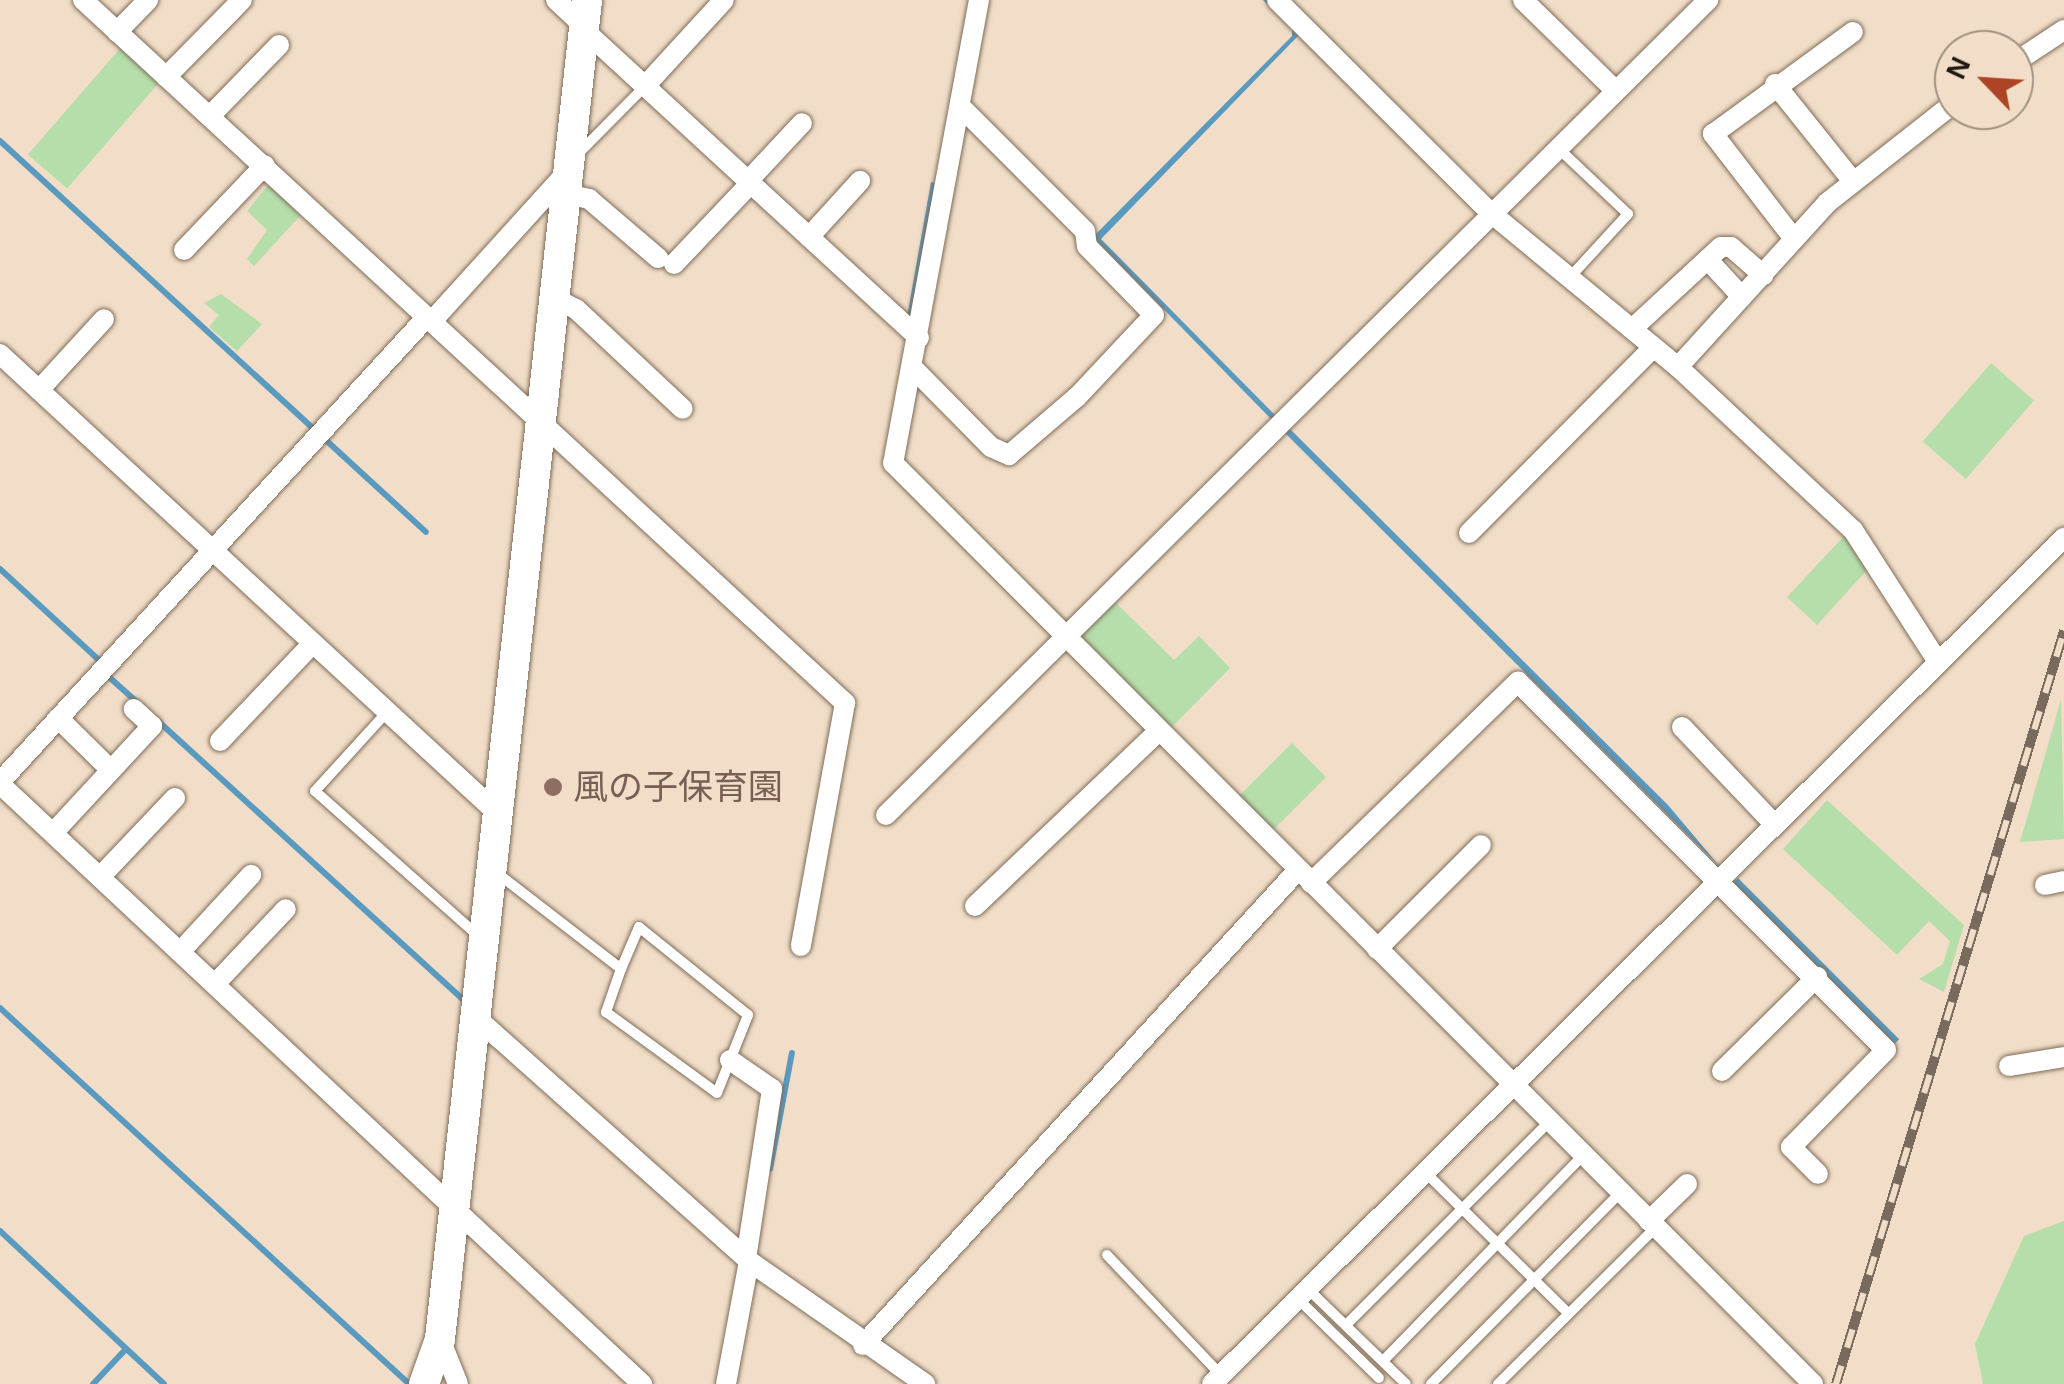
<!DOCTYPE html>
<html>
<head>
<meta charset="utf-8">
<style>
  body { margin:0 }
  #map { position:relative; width:2064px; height:1384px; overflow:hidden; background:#f2dec8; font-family:Arial,"Noto Sans JP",sans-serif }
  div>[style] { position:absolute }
  .green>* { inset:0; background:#b5deab; transform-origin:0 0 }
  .water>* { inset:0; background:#5a9abe; transform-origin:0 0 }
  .stream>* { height:6px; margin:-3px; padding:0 3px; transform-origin:3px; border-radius:3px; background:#5a9abe }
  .roads { filter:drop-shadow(0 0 2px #7e6c59) drop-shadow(0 0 2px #7e6c59) }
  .lane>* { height:10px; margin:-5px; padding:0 5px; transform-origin:5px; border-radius:5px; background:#fff }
  .street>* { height:20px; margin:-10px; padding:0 10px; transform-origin:10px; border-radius:10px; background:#fff }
  .secondary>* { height:30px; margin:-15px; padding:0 15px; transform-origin:15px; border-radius:15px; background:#fff }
  .rail>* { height:10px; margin-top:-5px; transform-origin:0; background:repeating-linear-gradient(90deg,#f2dec8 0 19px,#786b5e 0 38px); box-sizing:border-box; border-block:2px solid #786b5e }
  .dots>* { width:28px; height:28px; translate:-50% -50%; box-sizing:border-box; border:5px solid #f2dec8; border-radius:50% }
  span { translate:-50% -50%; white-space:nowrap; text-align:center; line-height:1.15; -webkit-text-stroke:8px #f2dec8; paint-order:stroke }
  .education-label { font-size:35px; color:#785e54 }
  .left { translate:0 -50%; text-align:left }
  .north { position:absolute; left:1934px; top:30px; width:100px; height:100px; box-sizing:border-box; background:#f2dec8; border:2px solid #9e907f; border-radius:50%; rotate:295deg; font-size:28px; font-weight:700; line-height:40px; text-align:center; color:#211a12 }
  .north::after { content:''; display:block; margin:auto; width:35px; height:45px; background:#ac4425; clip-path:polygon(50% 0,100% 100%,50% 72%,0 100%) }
</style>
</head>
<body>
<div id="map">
  <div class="green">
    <div style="left:123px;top:45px;width:52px;height:145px;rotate:41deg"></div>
    <div style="clip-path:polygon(269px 184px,301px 215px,254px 266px,247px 259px,267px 230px,247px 211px)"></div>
    <div style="clip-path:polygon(221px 294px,262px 324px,237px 351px,209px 327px,219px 315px,204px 303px)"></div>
    <div style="left:1991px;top:363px;width:57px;height:104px;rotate:41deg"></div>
    <div style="clip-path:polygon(1845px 535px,1867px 570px,1817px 625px,1787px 597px)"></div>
    <div style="clip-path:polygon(1113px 600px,1174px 660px,1199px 636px,1230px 668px,1170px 729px,1077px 636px)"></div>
    <div style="clip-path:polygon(2061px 699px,2064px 839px,2020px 842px,2058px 710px)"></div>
    <div style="left:1292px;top:743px;width:48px;height:77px;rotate:45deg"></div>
    <div style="clip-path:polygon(1827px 800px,1964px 925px,1944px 992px,1919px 979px,1943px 964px,1950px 941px,1929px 921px,1897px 955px,1783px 849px)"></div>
    <div style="clip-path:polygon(2064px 1221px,2064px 1384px,1983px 1384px,1975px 1344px,2024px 1236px)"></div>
  </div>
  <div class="water">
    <div style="clip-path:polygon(1263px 0,1268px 0,1299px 33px,1298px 36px,1101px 239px,1275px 415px,1271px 419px,1093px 237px,1292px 36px,1292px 29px)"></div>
    <div style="clip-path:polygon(931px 182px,935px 183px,912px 319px,907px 317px)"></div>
    <div style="clip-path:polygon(1287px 426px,1668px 805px,1721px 868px,1283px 431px)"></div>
    <div style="left:1738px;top:878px;width:228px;height:6px;rotate:45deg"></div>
  </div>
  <div class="stream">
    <div style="left:0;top:141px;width:578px;rotate:42.55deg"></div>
    <div style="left:0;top:569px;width:134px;rotate:42.6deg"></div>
    <div style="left:109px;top:677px;width:39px;rotate:42deg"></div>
    <div style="left:158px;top:721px;width:412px;rotate:42.4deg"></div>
    <div style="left:0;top:1008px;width:553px;rotate:42.58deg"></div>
    <div style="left:770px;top:1169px;width:118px;rotate:-79.3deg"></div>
    <div style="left:0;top:1231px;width:224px;rotate:43deg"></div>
    <div style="left:93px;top:1384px;width:48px;rotate:-46.7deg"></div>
  </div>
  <div class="roads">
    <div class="lane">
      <div style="left:1558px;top:148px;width:96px;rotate:43.3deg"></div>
      <div style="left:1628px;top:214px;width:86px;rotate:132.6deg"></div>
      <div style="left:577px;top:155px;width:98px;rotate:-45.4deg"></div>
      <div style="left:387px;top:712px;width:107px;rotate:132.3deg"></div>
      <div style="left:315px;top:791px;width:217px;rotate:41.6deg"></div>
      <div style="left:497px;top:873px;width:157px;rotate:37.7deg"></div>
      <div style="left:621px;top:969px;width:46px;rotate:109.2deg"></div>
      <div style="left:606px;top:1012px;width:137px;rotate:36.1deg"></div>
      <div style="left:717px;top:1093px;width:84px;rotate:-68.3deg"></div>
      <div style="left:748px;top:1015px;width:140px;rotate:-141.1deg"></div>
      <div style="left:639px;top:927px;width:46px;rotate:113.2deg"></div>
      <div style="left:1427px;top:1174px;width:198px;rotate:44.6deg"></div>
      <div style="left:1107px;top:1255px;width:166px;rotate:46.5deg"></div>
      <div style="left:1308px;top:1289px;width:136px;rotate:44.1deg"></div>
      <div style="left:1298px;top:1299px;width:113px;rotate:44.3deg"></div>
      <div style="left:1346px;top:1325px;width:287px;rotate:-45deg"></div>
      <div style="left:1383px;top:1361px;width:287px;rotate:-45.8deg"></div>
      <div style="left:1431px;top:1384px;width:269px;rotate:-45.3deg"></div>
      <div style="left:1498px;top:1384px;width:223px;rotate:-44.8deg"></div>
    </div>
    <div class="street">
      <div style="left:83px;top:0;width:1037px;rotate:42.69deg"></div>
      <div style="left:845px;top:703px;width:247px;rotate:100.3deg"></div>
      <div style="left:556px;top:0;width:38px;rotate:43deg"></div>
      <div style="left:979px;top:0;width:471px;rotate:100.5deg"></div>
      <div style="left:893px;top:463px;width:1302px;rotate:45.03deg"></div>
      <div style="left:1277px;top:0;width:302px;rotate:44.9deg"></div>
      <div style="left:1491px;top:213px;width:242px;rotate:39.5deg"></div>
      <div style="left:1678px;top:367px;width:239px;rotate:43deg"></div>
      <div style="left:1853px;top:530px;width:157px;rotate:57.2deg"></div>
      <div style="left:1523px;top:0;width:130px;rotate:44.4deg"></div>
      <div style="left:584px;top:30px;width:455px;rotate:42.6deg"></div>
      <div style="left:117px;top:32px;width:45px;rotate:-45.9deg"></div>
      <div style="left:2014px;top:63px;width:60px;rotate:-33.4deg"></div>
      <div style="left:166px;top:77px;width:108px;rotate:-45.4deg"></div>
      <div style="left:1775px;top:84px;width:123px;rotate:51.3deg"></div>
      <div style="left:646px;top:85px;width:115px;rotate:-47.5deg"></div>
      <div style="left:210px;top:116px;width:99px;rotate:-45.8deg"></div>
      <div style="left:748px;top:181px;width:79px;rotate:-47deg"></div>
      <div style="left:566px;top:194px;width:24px;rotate:12deg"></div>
      <div style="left:589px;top:199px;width:91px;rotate:40.5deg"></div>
      <div style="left:809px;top:237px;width:76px;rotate:-47.7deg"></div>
      <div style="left:1794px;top:239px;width:133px;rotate:-127.6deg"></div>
      <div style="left:1713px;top:134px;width:173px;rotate:-36.1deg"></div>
      <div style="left:184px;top:250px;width:117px;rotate:-46.4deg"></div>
      <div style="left:1708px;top:260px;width:50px;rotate:47.4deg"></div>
      <div style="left:674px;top:264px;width:112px;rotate:-46.5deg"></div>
      <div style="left:553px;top:297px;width:26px;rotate:28deg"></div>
      <div style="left:576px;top:309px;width:146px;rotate:43.1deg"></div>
      <div style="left:432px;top:321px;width:201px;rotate:-47.8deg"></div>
      <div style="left:1632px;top:329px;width:121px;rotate:-42.7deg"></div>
      <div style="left:1721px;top:247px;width:10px"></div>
      <div style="left:1731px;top:247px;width:43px;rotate:41.2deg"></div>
      <div style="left:0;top:354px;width:674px;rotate:42.71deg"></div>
      <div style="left:1678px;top:367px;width:222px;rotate:-47.7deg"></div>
      <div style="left:1827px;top:203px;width:162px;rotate:-38.2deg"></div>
      <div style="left:913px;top:368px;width:111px;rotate:45.4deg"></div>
      <div style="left:991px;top:447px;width:20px;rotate:24deg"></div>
      <div style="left:1009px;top:455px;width:89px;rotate:-40.5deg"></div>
      <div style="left:1077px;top:397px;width:112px;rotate:-46.8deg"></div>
      <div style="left:1154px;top:315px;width:96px;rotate:-134.2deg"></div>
      <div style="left:1087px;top:246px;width:15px;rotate:-98deg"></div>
      <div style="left:1085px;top:231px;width:177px;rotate:-135deg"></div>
      <div style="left:39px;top:390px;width:96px;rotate:-47.5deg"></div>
      <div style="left:1469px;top:533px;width:262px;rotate:-45.2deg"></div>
      <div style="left:58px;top:718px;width:74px;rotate:44.5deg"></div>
      <div style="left:1682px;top:727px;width:135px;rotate:46.5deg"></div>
      <div style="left:220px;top:741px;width:134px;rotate:-46.5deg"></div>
      <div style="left:0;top:782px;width:631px;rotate:-47.44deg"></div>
      <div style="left:0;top:784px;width:879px;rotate:43.06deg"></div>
      <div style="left:886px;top:815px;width:1158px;rotate:-44.75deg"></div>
      <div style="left:53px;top:833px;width:146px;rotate:-47.2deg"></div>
      <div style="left:152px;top:726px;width:25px;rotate:-137deg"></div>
      <div style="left:100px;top:877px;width:109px;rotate:-46.5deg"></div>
      <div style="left:1311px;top:883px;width:289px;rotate:-44.2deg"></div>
      <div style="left:1518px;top:682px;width:520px;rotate:45deg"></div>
      <div style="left:1886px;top:1050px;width:136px;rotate:134.4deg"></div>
      <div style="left:1791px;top:1147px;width:38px;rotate:45deg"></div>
      <div style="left:2045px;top:885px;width:19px;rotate:-12deg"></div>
      <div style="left:975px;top:906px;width:253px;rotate:-43.6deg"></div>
      <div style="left:1377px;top:949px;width:147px;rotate:-45deg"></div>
      <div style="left:180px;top:952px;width:105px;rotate:-47.3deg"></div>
      <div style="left:215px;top:984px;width:103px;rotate:-46.6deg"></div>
      <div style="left:472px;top:1014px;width:371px;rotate:41.7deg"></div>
      <div style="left:749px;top:1261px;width:215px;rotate:34.9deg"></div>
      <div style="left:730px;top:1060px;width:51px;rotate:34.6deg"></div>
      <div style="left:772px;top:1089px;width:171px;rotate:98.7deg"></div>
      <div style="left:2009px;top:1066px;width:56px;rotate:-9.3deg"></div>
      <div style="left:1722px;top:1071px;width:134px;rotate:-44.7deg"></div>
      <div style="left:1649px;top:1221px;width:53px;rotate:-44.2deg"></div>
      <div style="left:440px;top:1339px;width:48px;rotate:68.2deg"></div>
      <div style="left:863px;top:1345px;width:644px;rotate:-47.52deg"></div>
      <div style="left:726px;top:1384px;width:125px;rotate:-79.4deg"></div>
      <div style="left:1212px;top:1384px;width:1201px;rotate:-44.8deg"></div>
    </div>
    <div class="secondary">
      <div style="left:424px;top:1384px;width:48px;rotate:-70.4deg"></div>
      <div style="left:440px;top:1339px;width:1347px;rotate:-83.73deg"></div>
    </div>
  </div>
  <div class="rail">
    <div style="left:1836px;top:1384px;width:787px;rotate:-73.15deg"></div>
  </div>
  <div class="dots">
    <div style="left:553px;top:787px;background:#8d6e63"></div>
  </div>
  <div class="education-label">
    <span class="left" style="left:573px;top:787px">風の子保育園</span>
  </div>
  <div class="north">N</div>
</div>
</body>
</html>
